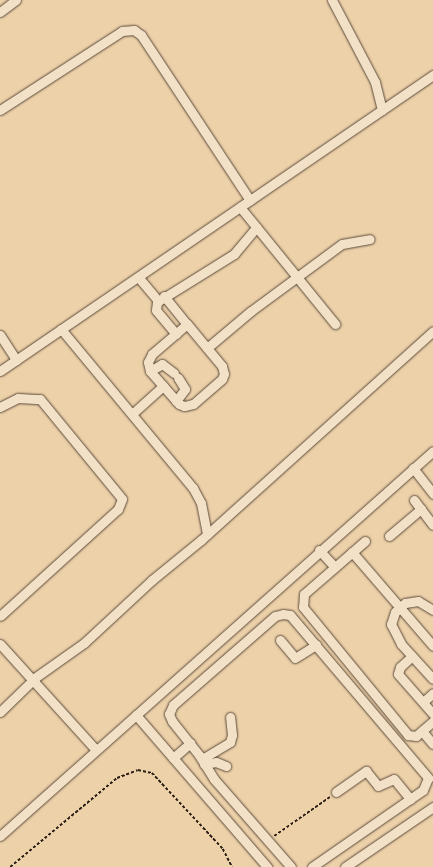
<!DOCTYPE html>
<html>
<head>
<meta charset="utf-8">
<style>
  body { margin:0 }
  #map { position:relative; width:433px; height:867px; overflow:hidden; background:#edd1a9; font-family:"Gentium Book Plus",serif }
  div>[style] { position:absolute }
  .path>* { height:1.5px; margin-top:-0.75px; transform-origin:0; background:repeating-linear-gradient(90deg,#2a1d15 0 3px,transparent 0 5px) }
  .roads { filter:drop-shadow(0 0 1px #5b4a3a) drop-shadow(0 0 1px #5b4a3a) }
  .minor>* { height:9px; margin:-4.5px; padding:0 4.5px; transform-origin:4.5px; border-radius:4.5px; background:#f3e1c7 }
  span { translate:-50% -50%; white-space:nowrap; text-align:center; line-height:1.15; -webkit-text-stroke:4px #f3e1c7; paint-order:stroke }
</style>
</head>
<body>
<div id="map">
  <div class="path">
    <div style="left:274px;top:836px;width:68px;rotate:-34.9deg"></div>
    <div style="left:10px;top:867px;width:139px;rotate:-39.8deg"></div>
    <div style="left:117px;top:778px;width:22px;rotate:-21deg"></div>
    <div style="left:138px;top:770px;width:14px;rotate:12deg"></div>
    <div style="left:152px;top:773px;width:104px;rotate:46.9deg"></div>
    <div style="left:223px;top:849px;width:20px;rotate:63deg"></div>
  </div>
  <div class="roads">
    <div class="minor">
      <div style="left:332px;top:0;width:93px;rotate:62.3deg"></div>
      <div style="left:375px;top:82px;width:29px;rotate:76deg"></div>
      <div style="left:0;top:12px;width:20px;rotate:-37deg"></div>
      <div style="left:0;top:110px;width:145px;rotate:-32.9deg"></div>
      <div style="left:122px;top:31px;width:12px;rotate:-5deg"></div>
      <div style="left:134px;top:30px;width:9px;rotate:36deg"></div>
      <div style="left:141px;top:35px;width:198px;rotate:56.6deg"></div>
      <div style="left:240px;top:207px;width:151px;rotate:50.9deg"></div>
      <div style="left:139px;top:278px;width:30px;rotate:50deg"></div>
      <div style="left:164px;top:296px;width:36px;rotate:51deg"></div>
      <div style="left:187px;top:324px;width:55px;rotate:50.2deg"></div>
      <div style="left:222px;top:366px;width:8px;rotate:76deg"></div>
      <div style="left:224px;top:374px;width:5px;rotate:112deg"></div>
      <div style="left:222px;top:379px;width:38px;rotate:139deg"></div>
      <div style="left:193px;top:404px;width:9px;rotate:167deg"></div>
      <div style="left:184px;top:406px;width:5px;rotate:-158deg"></div>
      <div style="left:179px;top:404px;width:44px;rotate:-131.3deg"></div>
      <div style="left:150px;top:371px;width:9px;rotate:-103deg"></div>
      <div style="left:148px;top:362px;width:9px;rotate:-63deg"></div>
      <div style="left:152px;top:354px;width:46px;rotate:-40.6deg"></div>
      <div style="left:61px;top:329px;width:207px;rotate:50.3deg"></div>
      <div style="left:193px;top:488px;width:17px;rotate:62deg"></div>
      <div style="left:201px;top:503px;width:32px;rotate:79deg"></div>
      <div style="left:176px;top:334px;width:31px;rotate:-130deg"></div>
      <div style="left:156px;top:310px;width:8px;rotate:-83deg"></div>
      <div style="left:157px;top:302px;width:91px;rotate:-31.9deg"></div>
      <div style="left:234px;top:254px;width:35px;rotate:-50deg"></div>
      <div style="left:0;top:335px;width:30px;rotate:57deg"></div>
      <div style="left:207px;top:348px;width:57px;rotate:-40.1deg"></div>
      <div style="left:251px;top:311px;width:113px;rotate:-36.4deg"></div>
      <div style="left:342px;top:244px;width:28px;rotate:-10deg"></div>
      <div style="left:0;top:371px;width:525px;rotate:-34.36deg"></div>
      <div style="left:150px;top:371px;width:14px;rotate:-30deg"></div>
      <div style="left:162px;top:364px;width:15px;rotate:37deg"></div>
      <div style="left:176px;top:401px;width:15px;rotate:-53deg"></div>
      <div style="left:185px;top:389px;width:13px;rotate:-122deg"></div>
      <div style="left:0;top:407px;width:20px;rotate:-27deg"></div>
      <div style="left:18px;top:398px;width:22px;rotate:3deg"></div>
      <div style="left:40px;top:399px;width:129px;rotate:50.6deg"></div>
      <div style="left:122px;top:499px;width:11px;rotate:112deg"></div>
      <div style="left:118px;top:509px;width:159px;rotate:137.8deg"></div>
      <div style="left:132px;top:414px;width:42px;rotate:-42.1deg"></div>
      <div style="left:413px;top:468px;width:33px;rotate:52deg"></div>
      <div style="left:414px;top:500px;width:31px;rotate:53deg"></div>
      <div style="left:389px;top:536px;width:42px;rotate:-40.2deg"></div>
      <div style="left:365px;top:541px;width:81px;rotate:139deg"></div>
      <div style="left:304px;top:594px;width:13px;rotate:94deg"></div>
      <div style="left:303px;top:607px;width:166px;rotate:50.6deg"></div>
      <div style="left:408px;top:735px;width:8px;rotate:7deg"></div>
      <div style="left:416px;top:736px;width:23px;rotate:-41deg"></div>
      <div style="left:319px;top:550px;width:23px;rotate:47deg"></div>
      <div style="left:352px;top:552px;width:124px;rotate:49.2deg"></div>
      <div style="left:433px;top:610px;width:17px;rotate:-149deg"></div>
      <div style="left:418px;top:601px;width:13px;rotate:171deg"></div>
      <div style="left:405px;top:603px;width:13px;rotate:138deg"></div>
      <div style="left:395px;top:612px;width:13px;rotate:108deg"></div>
      <div style="left:391px;top:624px;width:22px;rotate:63deg"></div>
      <div style="left:401px;top:644px;width:47px;rotate:47.6deg"></div>
      <div style="left:280px;top:640px;width:23px;rotate:50deg"></div>
      <div style="left:295px;top:658px;width:25px;rotate:-32deg"></div>
      <div style="left:0;top:644px;width:143px;rotate:47.8deg"></div>
      <div style="left:412px;top:656px;width:16px;rotate:137deg"></div>
      <div style="left:400px;top:667px;width:7px;rotate:106deg"></div>
      <div style="left:398px;top:674px;width:53px;rotate:48.8deg"></div>
      <div style="left:423px;top:702px;width:13px;rotate:-42deg"></div>
      <div style="left:0;top:712px;width:50px;rotate:-44.2deg"></div>
      <div style="left:36px;top:677px;width:59px;rotate:-35.3deg"></div>
      <div style="left:84px;top:643px;width:93px;rotate:-42.8deg"></div>
      <div style="left:152px;top:580px;width:63px;rotate:-39.2deg"></div>
      <div style="left:201px;top:540px;width:312px;rotate:-42deg"></div>
      <div style="left:136px;top:715px;width:201px;rotate:49.2deg"></div>
      <div style="left:422px;top:731px;width:17px;rotate:50deg"></div>
      <div style="left:173px;top:758px;width:23px;rotate:-41deg"></div>
      <div style="left:202px;top:759px;width:33px;rotate:-31deg"></div>
      <div style="left:230px;top:742px;width:7px;rotate:-74deg"></div>
      <div style="left:232px;top:735px;width:18px;rotate:-96deg"></div>
      <div style="left:204px;top:764px;width:12px;rotate:-9deg"></div>
      <div style="left:216px;top:762px;width:11px;rotate:22deg"></div>
      <div style="left:336px;top:792px;width:37px;rotate:-35deg"></div>
      <div style="left:366px;top:771px;width:19px;rotate:51deg"></div>
      <div style="left:378px;top:786px;width:17px;rotate:-24deg"></div>
      <div style="left:394px;top:779px;width:26px;rotate:51deg"></div>
      <div style="left:0;top:836px;width:579px;rotate:-41.64deg"></div>
      <div style="left:291px;top:867px;width:117px;rotate:-131.2deg"></div>
      <div style="left:214px;top:779px;width:28px;rotate:-122deg"></div>
      <div style="left:199px;top:755px;width:43px;rotate:-128.5deg"></div>
      <div style="left:172px;top:721px;width:8px;rotate:-113deg"></div>
      <div style="left:169px;top:714px;width:10px;rotate:-66deg"></div>
      <div style="left:173px;top:705px;width:135px;rotate:-41.1deg"></div>
      <div style="left:275px;top:616px;width:8px;rotate:-14deg"></div>
      <div style="left:283px;top:614px;width:7px;rotate:8deg"></div>
      <div style="left:290px;top:615px;width:214px;rotate:49.7deg"></div>
      <div style="left:428px;top:778px;width:13px;rotate:113deg"></div>
      <div style="left:423px;top:790px;width:135px;rotate:145.3deg"></div>
      <div style="left:345px;top:867px;width:107px;rotate:-34.3deg"></div>
    </div>
  </div>
</div>
</body>
</html>
